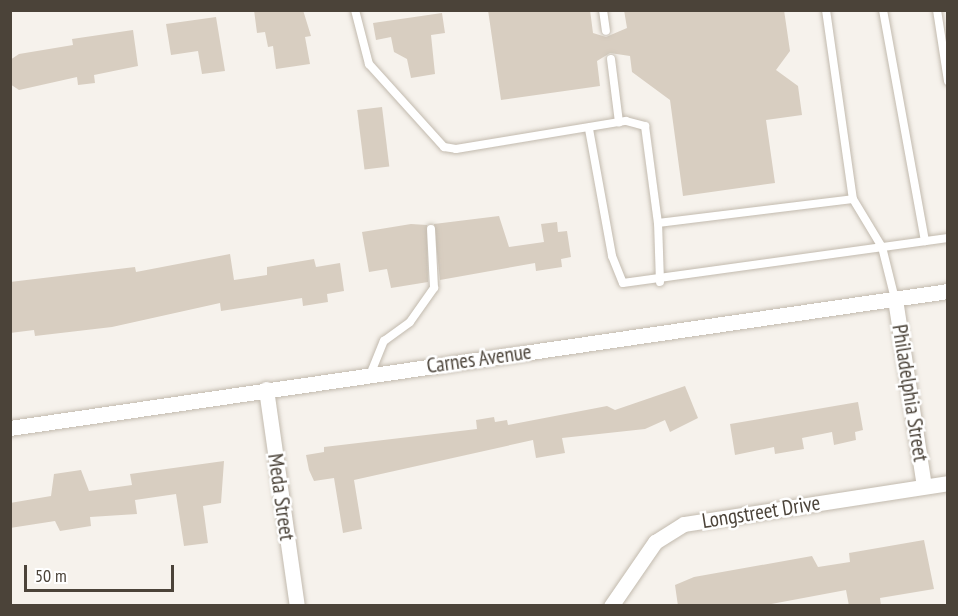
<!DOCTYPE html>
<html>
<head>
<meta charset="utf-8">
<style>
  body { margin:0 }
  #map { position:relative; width:958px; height:616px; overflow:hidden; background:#f6f2ec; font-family:"PT Sans Narrow",sans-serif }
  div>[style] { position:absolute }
  .building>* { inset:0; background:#d8cec1; transform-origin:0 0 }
  .roads { filter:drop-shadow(0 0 2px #c2baae) drop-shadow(0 0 2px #c2baae) }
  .service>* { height:8px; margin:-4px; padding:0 4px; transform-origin:4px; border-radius:4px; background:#fff }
  .minor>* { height:15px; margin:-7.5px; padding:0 7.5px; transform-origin:7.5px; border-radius:7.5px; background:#fff }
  span { translate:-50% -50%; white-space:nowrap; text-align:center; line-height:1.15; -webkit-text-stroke:5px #fff; paint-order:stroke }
  .street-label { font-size:21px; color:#4b4339 }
  .frame { position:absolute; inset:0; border:12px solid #4b4339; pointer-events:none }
  .scale { position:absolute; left:24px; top:565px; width:150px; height:27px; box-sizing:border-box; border:3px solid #4b4339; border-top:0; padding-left:8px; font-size:18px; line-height:21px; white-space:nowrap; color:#4b4339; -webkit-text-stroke:4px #fff; paint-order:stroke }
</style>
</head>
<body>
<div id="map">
  <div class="building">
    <div style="clip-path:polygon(254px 10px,303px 10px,311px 36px,305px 37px,310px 64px,276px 69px,273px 46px,268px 47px,265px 32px,257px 33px)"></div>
    <div style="clip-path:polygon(488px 10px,590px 10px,593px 33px,606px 37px,627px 28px,624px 10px,784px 10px,790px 51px,776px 70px,798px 86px,802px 115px,766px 120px,775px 183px,683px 196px,670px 100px,632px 72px,630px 56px,610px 53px,597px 61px,600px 86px,501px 100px)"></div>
    <div style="clip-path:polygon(442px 13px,445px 33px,431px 35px,435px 74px,411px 78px,407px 59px,394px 52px,391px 37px,376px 40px,373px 23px)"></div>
    <div style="clip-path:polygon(216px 17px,225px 71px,202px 74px,198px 51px,171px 55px,166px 24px)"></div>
    <div style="clip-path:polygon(133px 30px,138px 66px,94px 75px,95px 83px,78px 85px,77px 77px,19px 90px,10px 84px,10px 60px,19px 54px,73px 45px,72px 39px)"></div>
    <div style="left:382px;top:107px;width:60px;height:25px;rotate:83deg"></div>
    <div style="clip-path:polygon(499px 216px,509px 247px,544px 242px,541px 224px,557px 222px,558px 232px,567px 231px,571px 257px,561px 259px,562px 267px,536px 271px,535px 263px,440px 280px,434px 224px)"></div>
    <div style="clip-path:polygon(411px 224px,427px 225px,428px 282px,391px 288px,387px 269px,369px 272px,362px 232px)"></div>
    <div style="clip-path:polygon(230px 254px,234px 280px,267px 275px,267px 267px,314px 259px,316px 267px,340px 263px,344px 291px,327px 294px,328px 302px,303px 306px,302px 298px,221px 311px,220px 303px,112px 327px,35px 336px,34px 330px,10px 333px,10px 282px,135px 267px,136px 272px)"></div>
    <div style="clip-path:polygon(685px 386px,698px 418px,670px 432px,665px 420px,645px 429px,562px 438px,565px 453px,536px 458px,533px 440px,354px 480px,362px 529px,343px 533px,334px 478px,314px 481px,309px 470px,306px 455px,324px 452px,324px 447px,477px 429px,476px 420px,494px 417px,495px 422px,507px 420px,508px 425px,607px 406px,615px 410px)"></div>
    <div style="clip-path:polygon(858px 402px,863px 430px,855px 432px,856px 440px,834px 445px,832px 432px,802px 438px,804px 449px,775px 454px,774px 447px,735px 455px,730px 424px)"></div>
    <div style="clip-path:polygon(224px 461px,221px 503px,203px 506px,208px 543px,184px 546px,176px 494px,135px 500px,137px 514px,90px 517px,91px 526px,60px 531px,55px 521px,10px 528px,10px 503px,51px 496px,54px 474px,81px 470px,89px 491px,132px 485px,130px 474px)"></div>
    <div style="clip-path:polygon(924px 540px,934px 589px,880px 598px,881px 606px,849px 606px,846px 590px,761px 606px,678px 606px,675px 585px,694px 577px,812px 556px,818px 567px,850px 562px,849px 553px)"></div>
  </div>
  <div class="roads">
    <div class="service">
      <div style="left:355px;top:10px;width:56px;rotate:75.5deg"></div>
      <div style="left:369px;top:64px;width:112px;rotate:47.9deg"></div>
      <div style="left:444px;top:147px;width:12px;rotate:9deg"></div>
      <div style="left:456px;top:149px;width:172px;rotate:-9.4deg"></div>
      <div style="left:626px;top:121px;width:20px;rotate:15deg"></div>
      <div style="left:645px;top:126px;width:98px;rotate:82.4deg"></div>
      <div style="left:603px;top:10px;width:21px;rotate:82deg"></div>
      <div style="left:826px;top:10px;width:191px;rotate:81.9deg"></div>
      <div style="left:853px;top:199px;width:56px;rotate:58.9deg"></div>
      <div style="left:882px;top:247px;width:54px;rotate:76deg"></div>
      <div style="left:883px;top:10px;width:235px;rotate:79.7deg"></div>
      <div style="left:937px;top:10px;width:72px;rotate:81.2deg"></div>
      <div style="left:611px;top:59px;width:64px;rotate:82.8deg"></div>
      <div style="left:589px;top:129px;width:129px;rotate:79.7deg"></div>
      <div style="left:612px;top:256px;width:29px;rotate:68deg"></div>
      <div style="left:623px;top:283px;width:328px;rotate:-7.9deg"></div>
      <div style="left:660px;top:282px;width:59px;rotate:-91.9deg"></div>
      <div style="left:658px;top:223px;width:196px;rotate:-7deg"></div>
      <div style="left:370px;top:375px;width:37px;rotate:-68deg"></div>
      <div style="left:384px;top:341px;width:32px;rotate:-36deg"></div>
      <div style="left:410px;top:322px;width:42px;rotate:-54.8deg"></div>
      <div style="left:434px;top:288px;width:59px;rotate:-92.9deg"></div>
    </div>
    <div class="minor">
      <div style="left:895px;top:299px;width:189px;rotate:81.2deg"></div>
      <div style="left:266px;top:389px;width:219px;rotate:81.9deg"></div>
      <div style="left:10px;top:428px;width:948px;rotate:-8.31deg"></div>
      <div style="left:611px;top:606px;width:78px;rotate:-55.5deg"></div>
      <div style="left:655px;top:542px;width:34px;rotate:-32deg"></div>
      <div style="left:684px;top:524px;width:267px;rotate:-8.8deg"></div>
    </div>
  </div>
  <div class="street-label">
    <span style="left:479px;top:359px;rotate:-8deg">Carnes Avenue</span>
    <span style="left:910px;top:393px;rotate:81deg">Philadelphia Street</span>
    <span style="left:281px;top:497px;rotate:82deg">Meda Street</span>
    <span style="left:761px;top:512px;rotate:-9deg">Longstreet Drive</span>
  </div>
  <div class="frame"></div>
  <div class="scale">50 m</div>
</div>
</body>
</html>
